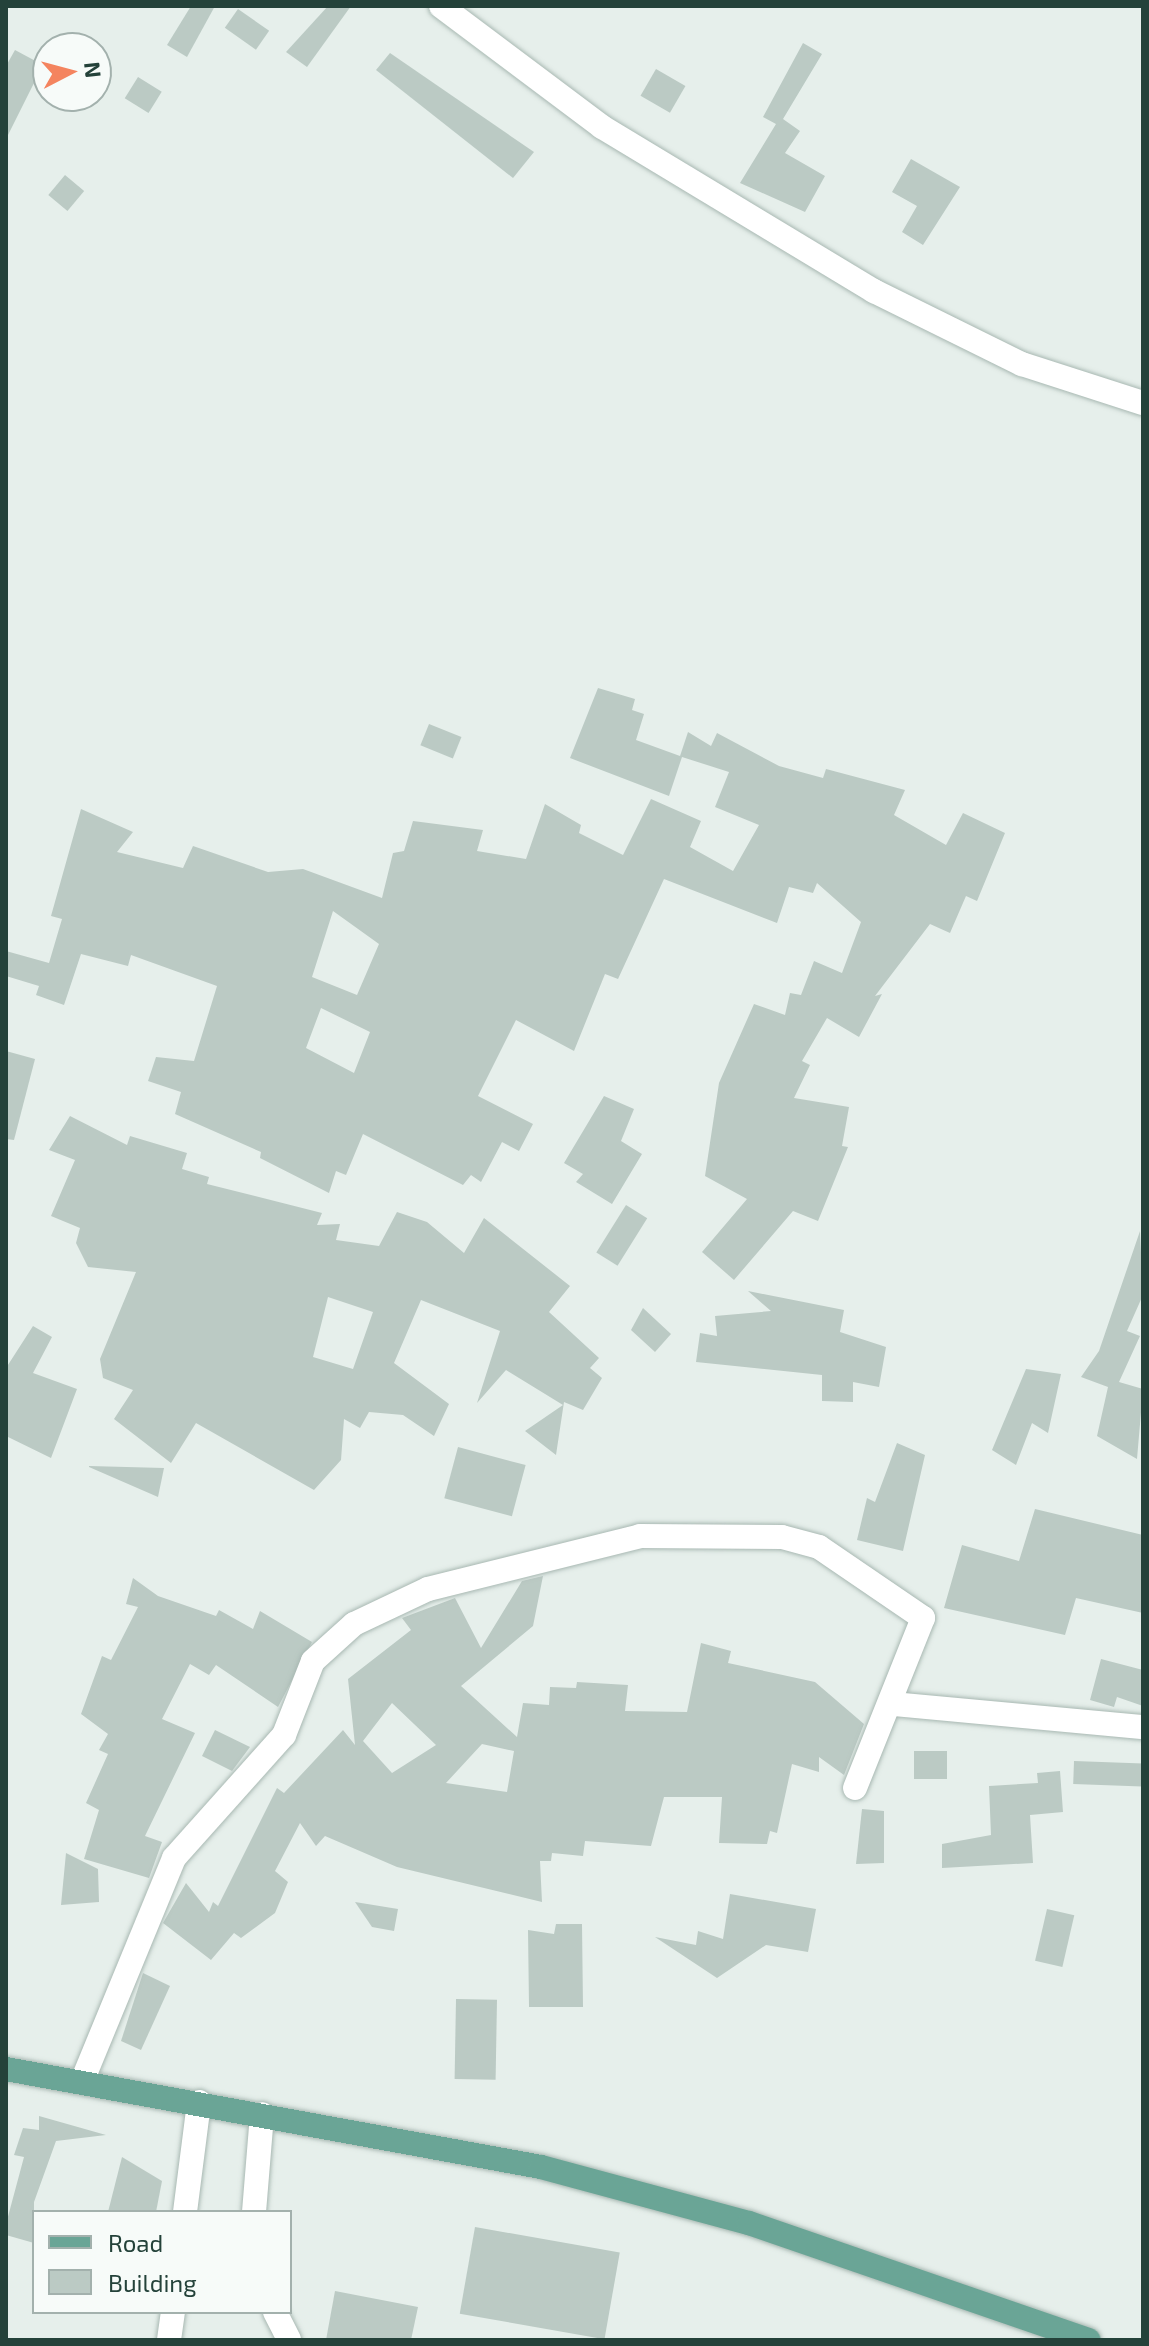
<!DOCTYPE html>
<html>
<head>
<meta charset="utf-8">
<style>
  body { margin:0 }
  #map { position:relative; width:1149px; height:2346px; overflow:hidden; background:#e6efeb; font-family:"Exo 2",sans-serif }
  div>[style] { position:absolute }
  .building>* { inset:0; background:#bbcac4; transform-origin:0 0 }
  .roads { filter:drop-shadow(0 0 2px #a8b8b2) drop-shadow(0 0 2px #a8b8b2) }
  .minor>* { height:24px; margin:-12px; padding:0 12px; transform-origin:12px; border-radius:12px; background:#fff }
  .major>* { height:24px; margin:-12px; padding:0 12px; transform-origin:12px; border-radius:12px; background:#6aa596 }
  span { translate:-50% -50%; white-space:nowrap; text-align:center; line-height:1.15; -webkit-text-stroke:6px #f7fbf9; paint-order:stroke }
  .frame { position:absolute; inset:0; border:8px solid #24423a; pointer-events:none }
  .legend { position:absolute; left:32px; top:2210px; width:260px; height:104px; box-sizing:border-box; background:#f7fbf9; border:2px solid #a3b1ad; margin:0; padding:10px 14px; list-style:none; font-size:24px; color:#24423a }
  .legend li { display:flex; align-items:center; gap:16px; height:40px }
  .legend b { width:40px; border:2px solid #a3b1ad }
  .north { position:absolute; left:32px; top:32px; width:80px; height:80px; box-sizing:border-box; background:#f7fbf9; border:2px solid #a3b1ad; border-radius:50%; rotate:84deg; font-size:22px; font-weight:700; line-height:32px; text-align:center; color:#24423a }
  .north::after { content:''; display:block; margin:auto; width:28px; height:36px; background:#f4845f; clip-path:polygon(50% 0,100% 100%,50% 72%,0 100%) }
</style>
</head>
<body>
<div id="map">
  <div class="building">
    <div style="clip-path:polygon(191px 6px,215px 6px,187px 57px,167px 45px)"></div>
    <div style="clip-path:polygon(328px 6px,351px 6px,307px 67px,286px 52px)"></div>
    <div style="left:238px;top:9px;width:38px;height:23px;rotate:35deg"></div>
    <div style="clip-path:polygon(803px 43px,822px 54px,783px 119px,800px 131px,785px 153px,825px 176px,805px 212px,740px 183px,776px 124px,763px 117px)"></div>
    <div style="clip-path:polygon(15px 50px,43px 65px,6px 139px,6px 66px)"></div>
    <div style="clip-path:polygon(390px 53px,534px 152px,513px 178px,376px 70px)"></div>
    <div style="left:656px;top:69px;width:34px;height:31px;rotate:30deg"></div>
    <div style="left:138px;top:77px;width:28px;height:25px;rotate:32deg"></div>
    <div style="clip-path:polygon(911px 159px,960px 187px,923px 245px,902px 232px,917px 206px,892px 192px)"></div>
    <div style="left:65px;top:175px;width:25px;height:26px;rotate:40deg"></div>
    <div style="clip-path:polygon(evenodd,598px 688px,635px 699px,632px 710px,644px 714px,636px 740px,680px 756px,688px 732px,711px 746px,717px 733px,779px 766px,823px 778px,826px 769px,905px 790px,894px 815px,946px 845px,963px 813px,1005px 833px,977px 901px,966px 896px,950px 933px,930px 924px,875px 996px,882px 994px,859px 1037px,827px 1018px,802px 1061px,810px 1065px,794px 1098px,849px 1107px,842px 1146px,848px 1147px,818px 1221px,793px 1211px,734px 1280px,702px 1252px,747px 1199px,705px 1176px,719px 1083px,754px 1004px,785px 1015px,790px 993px,801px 995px,814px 961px,842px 973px,861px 922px,817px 883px,813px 893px,789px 887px,777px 923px,664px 879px,618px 979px,605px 974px,574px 1051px,516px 1020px,478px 1096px,533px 1124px,519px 1151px,502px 1142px,481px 1182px,471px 1175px,463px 1185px,363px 1134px,346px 1175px,336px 1171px,329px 1193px,260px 1158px,261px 1152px,175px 1114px,181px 1092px,148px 1081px,156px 1057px,194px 1061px,217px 986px,131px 955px,128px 966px,81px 954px,64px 1005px,36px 995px,39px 986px,6px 976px,6px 951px,49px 963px,62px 919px,51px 916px,81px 809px,133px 832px,117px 852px,183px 868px,193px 846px,268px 872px,303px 869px,382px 898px,393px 853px,404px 851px,413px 821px,483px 830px,477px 851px,526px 859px,545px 804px,581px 825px,579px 833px,623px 855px,651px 799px,701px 821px,690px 847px,733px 871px,759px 825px,715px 807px,729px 772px,682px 757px,669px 796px,570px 758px,598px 688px,333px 911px,379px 944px,357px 995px,312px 977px,333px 911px,598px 688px,321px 1008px,370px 1032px,354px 1073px,306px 1048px,321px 1008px)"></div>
    <div style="left:429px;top:724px;width:35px;height:23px;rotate:22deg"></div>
    <div style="clip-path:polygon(6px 1051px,35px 1059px,14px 1140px,6px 1139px)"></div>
    <div style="clip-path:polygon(604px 1096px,634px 1109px,621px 1141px,642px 1154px,612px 1204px,576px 1182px,583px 1174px,564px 1163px)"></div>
    <div style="clip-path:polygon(evenodd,70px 1116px,127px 1145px,130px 1136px,187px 1153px,182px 1169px,209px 1177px,207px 1184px,322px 1213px,317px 1225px,340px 1224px,336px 1240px,379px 1246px,397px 1212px,427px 1222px,464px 1253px,484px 1218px,570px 1286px,549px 1312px,599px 1358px,590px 1368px,602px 1378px,583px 1410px,564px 1402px,556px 1455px,525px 1431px,563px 1405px,506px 1370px,477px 1403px,500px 1331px,421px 1300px,394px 1363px,449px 1404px,434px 1436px,403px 1415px,369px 1412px,360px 1428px,344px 1419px,341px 1460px,314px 1490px,196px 1423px,171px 1463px,114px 1419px,133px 1390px,103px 1378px,100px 1359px,136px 1272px,88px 1267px,76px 1243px,80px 1228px,51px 1216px,75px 1160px,49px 1150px,70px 1116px,328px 1297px,373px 1312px,353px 1369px,313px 1357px,328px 1297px)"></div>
    <div style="left:626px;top:1205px;width:25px;height:56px;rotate:32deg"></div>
    <div style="clip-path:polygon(1140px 1231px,1143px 1295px,1127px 1331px,1140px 1336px,1119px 1382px,1143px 1389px,1137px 1459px,1097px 1436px,1108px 1387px,1081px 1377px,1099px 1351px)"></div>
    <div style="clip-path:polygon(748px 1291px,844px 1310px,840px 1332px,886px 1347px,879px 1387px,853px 1382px,853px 1402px,822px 1401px,822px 1375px,696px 1362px,700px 1333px,717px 1336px,715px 1316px,771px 1311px)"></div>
    <div style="clip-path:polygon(643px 1308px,671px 1334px,655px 1352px,631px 1330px)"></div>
    <div style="clip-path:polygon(33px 1326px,52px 1337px,33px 1373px,77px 1389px,51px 1458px,6px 1436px,6px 1368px)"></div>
    <div style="clip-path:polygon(1026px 1369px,1061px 1374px,1048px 1433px,1032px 1423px,1016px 1465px,992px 1450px)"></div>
    <div style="clip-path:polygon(897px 1443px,925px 1455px,903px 1551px,857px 1540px,867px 1498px,875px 1502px)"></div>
    <div style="left:458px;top:1447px;width:70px;height:53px;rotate:15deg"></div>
    <div style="clip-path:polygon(89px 1466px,164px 1468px,158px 1497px,89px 1467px)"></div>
    <div style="clip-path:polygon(1035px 1509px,1143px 1535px,1143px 1613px,1076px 1598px,1065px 1635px,944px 1608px,962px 1545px,1019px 1561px)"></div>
    <div style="clip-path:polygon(evenodd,543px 1576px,533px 1626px,461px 1686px,517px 1737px,523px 1703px,549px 1705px,550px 1687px,576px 1688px,577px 1682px,628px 1685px,625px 1711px,687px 1712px,701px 1643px,731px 1651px,728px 1663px,815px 1682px,864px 1724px,844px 1775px,819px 1757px,819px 1772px,792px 1764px,777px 1833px,770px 1831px,767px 1844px,719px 1843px,722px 1797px,664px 1797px,651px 1846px,585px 1841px,583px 1856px,552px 1853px,551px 1861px,540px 1861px,542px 1902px,397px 1867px,325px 1836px,316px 1846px,300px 1823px,275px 1871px,288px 1882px,275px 1913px,241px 1938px,234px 1933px,211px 1960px,163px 1923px,186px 1883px,209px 1912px,213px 1902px,218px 1906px,277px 1788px,284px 1793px,343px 1730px,355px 1745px,348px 1679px,411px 1630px,402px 1618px,455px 1598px,481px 1648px,522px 1581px,543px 1576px,392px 1703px,436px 1745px,392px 1773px,363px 1741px,392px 1703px,543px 1576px,482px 1744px,514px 1751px,507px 1792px,446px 1783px,482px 1744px)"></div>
    <div style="clip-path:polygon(133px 1578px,158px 1596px,216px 1616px,219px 1610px,253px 1629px,260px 1611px,312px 1642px,278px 1707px,216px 1665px,209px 1675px,190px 1664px,162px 1719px,195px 1733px,145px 1836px,162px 1842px,149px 1878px,84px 1859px,99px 1810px,86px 1803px,108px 1754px,99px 1750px,108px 1734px,81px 1714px,102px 1656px,111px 1660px,138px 1607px,126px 1604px)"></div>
    <div style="clip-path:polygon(1101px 1659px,1143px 1670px,1143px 1706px,1117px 1697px,1114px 1707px,1090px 1700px)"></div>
    <div style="clip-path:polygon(215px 1730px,250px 1747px,232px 1771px,202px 1756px)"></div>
    <div style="left:914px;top:1751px;width:33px;height:28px"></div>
    <div style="left:1074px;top:1761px;width:69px;height:23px;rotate:2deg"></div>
    <div style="clip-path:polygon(1060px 1771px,1063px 1812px,1030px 1815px,1033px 1863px,942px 1868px,942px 1844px,991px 1835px,989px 1786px,1038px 1783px,1037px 1773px)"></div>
    <div style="clip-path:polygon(862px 1809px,884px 1811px,884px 1863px,856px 1864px)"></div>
    <div style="clip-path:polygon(66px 1853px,98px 1869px,99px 1902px,61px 1905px)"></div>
    <div style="clip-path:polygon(730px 1894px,816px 1909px,808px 1952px,766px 1945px,717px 1978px,655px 1937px,696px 1945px,698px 1931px,723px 1939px)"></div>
    <div style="clip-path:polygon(355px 1902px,398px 1909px,394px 1931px,372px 1927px)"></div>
    <div style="left:1047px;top:1909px;width:28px;height:53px;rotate:13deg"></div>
    <div style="clip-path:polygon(556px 1924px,582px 1924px,583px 2007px,529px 2007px,528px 1930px,554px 1934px)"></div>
    <div style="clip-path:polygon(143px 1973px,170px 1986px,141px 2050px,121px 2041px)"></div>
    <div style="left:456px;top:1999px;width:41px;height:80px;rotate:1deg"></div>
    <div style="clip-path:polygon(39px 2116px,106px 2135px,56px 2141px,34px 2202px,34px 2243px,6px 2235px,6px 2224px,24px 2157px,14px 2155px,23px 2128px,39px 2130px)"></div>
    <div style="clip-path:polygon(122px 2157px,162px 2181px,156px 2212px,108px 2212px)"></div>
    <div style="left:475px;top:2227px;width:147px;height:88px;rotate:10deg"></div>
    <div style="clip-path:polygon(335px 2291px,418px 2307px,411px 2340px,326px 2340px)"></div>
  </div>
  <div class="roads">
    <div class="minor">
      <div style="left:441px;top:6px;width:201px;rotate:36.9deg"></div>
      <div style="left:602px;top:127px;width:318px;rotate:31.1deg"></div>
      <div style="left:874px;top:291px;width:165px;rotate:26.3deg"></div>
      <div style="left:1022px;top:364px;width:127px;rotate:17.9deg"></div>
      <div style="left:893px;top:1704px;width:251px;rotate:5.3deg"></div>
      <div style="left:83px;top:2079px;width:239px;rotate:-67.6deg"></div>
      <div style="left:174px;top:1858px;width:165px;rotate:-48.2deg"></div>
      <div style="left:284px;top:1735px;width:79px;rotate:-68.6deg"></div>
      <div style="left:313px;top:1661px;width:55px;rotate:-42.1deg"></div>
      <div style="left:354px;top:1624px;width:82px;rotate:-25.3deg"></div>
      <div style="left:428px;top:1589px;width:219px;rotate:-14deg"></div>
      <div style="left:640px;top:1536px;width:142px;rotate:0.4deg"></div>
      <div style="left:782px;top:1537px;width:38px;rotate:15deg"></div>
      <div style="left:819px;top:1547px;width:126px;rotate:34.3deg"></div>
      <div style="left:923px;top:1618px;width:183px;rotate:111.8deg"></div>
      <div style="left:185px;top:2212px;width:111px;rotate:-82.7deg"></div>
      <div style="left:254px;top:2212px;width:98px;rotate:-85.3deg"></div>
      <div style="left:275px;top:2312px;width:31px;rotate:63deg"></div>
      <div style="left:169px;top:2340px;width:28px;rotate:-82deg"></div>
    </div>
    <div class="major">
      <div style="left:6px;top:2069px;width:544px;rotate:10.38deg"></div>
      <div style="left:541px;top:2167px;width:215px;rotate:15.1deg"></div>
      <div style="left:749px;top:2223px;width:359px;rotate:19deg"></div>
    </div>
  </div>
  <div class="frame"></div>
  <ul class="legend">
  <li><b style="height:10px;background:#6aa596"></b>Road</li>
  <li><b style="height:22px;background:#bbcac4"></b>Building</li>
  </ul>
  <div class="north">N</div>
</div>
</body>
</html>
